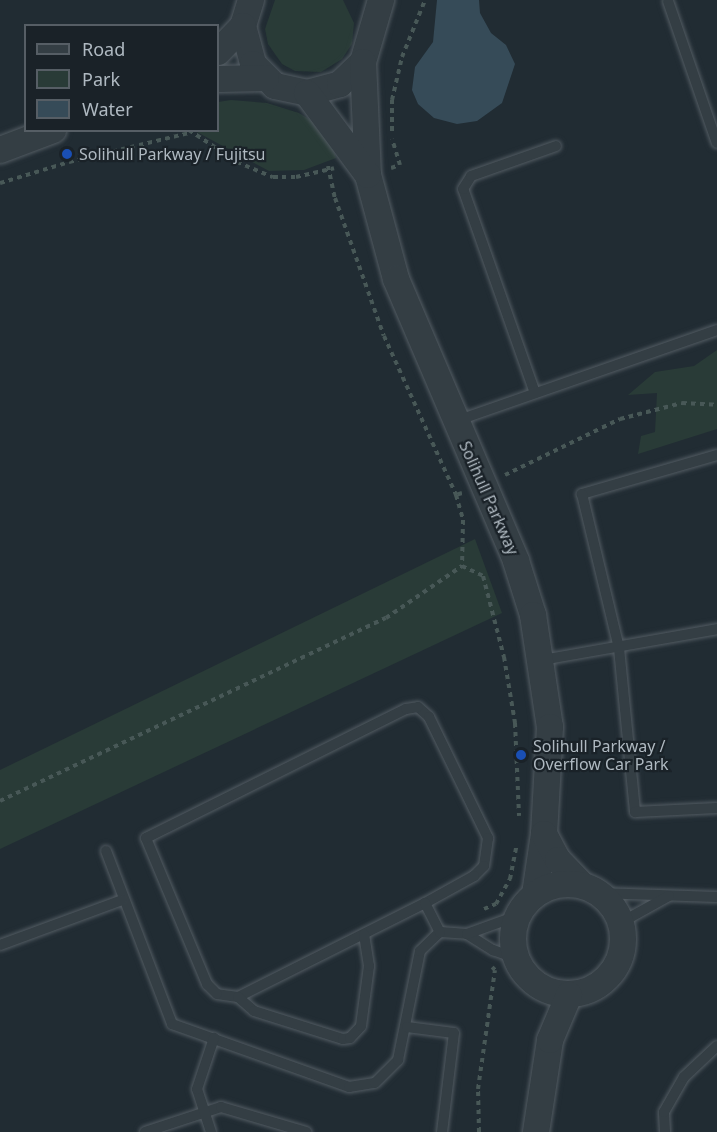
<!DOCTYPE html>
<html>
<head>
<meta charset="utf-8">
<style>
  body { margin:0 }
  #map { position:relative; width:717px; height:1132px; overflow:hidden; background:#212c33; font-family:"Noto Sans",sans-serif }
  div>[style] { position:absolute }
  .green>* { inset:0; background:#293b37 }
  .water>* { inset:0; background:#364b58 }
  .path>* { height:4px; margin-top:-2px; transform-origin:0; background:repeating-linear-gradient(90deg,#485857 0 4.5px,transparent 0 9px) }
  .roads { filter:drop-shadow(0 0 2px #525b62) drop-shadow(0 0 2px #525b62) }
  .service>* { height:10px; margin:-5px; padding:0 5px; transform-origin:5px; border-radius:5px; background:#343e44 }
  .tertiary>* { height:26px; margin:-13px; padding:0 13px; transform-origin:13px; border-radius:13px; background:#343e44 }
  .tertiary>.ring { margin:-13px; padding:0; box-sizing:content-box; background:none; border:26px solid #343e44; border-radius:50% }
  .dots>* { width:16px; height:16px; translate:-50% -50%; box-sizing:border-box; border:3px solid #1a2228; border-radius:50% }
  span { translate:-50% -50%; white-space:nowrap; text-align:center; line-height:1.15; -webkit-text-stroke:4.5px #1a2228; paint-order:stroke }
  .poi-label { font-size:16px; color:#afb9c1 }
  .left { translate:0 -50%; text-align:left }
  .street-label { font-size:16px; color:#afb9c1 }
  .legend { position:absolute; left:24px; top:24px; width:195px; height:108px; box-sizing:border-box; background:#1a2228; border:2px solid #565e65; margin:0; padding:8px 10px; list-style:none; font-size:18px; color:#afb9c1 }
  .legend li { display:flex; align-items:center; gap:12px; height:30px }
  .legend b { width:30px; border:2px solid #565e65 }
</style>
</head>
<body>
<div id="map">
  <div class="green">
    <div style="clip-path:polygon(275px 0,343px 0,354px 23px,352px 44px,342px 59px,321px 72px,295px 71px,282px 64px,268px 44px,265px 29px)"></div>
    <div style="clip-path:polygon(231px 100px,267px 103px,299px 113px,314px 122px,333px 147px,336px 158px,304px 170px,269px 171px,195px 131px,218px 130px,218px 102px)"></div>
    <div style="clip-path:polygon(717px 350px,717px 429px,638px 454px,641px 436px,655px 432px,657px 393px,628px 395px,655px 372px,694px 366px)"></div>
    <div style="clip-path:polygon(475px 539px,502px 613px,0 849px,0 770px)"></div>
  </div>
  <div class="water">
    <div style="clip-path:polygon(437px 0,479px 0,480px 13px,491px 33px,506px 45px,515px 64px,502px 103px,477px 121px,457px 124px,434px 118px,418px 104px,412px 90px,415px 67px,433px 42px)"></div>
  </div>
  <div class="path">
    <div style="left:189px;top:130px;width:58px;rotate:33.7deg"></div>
    <div style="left:237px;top:162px;width:39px;rotate:23deg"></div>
    <div style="left:273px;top:177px;width:23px"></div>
    <div style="left:296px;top:177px;width:39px;rotate:-13deg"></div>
    <div style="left:392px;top:131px;width:31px;rotate:-90deg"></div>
    <div style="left:392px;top:100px;width:44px;rotate:-76.9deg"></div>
    <div style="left:402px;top:57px;width:61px;rotate:-68deg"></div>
    <div style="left:328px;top:166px;width:33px;rotate:78deg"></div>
    <div style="left:335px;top:198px;width:146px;rotate:70.5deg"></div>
    <div style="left:384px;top:336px;width:175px;rotate:65.6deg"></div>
    <div style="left:391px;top:168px;width:9px;rotate:-18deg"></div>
    <div style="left:400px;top:165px;width:27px;rotate:-107deg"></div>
    <div style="left:0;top:183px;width:72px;rotate:-16.9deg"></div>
    <div style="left:69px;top:162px;width:123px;rotate:-13.6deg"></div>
    <div style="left:505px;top:475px;width:128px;rotate:-26deg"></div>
    <div style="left:620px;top:419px;width:64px;rotate:-14.5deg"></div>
    <div style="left:682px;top:403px;width:35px;rotate:3deg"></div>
    <div style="left:462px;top:493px;width:6px;rotate:162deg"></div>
    <div style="left:456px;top:495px;width:26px;rotate:74deg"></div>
    <div style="left:463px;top:520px;width:46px;rotate:91.2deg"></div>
    <div style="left:462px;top:566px;width:23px;rotate:25deg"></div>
    <div style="left:483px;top:576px;width:84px;rotate:75.5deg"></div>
    <div style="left:504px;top:657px;width:67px;rotate:80.5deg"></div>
    <div style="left:515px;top:723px;width:93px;rotate:87.5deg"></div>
    <div style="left:0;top:801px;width:427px;rotate:-25.4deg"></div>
    <div style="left:386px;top:618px;width:92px;rotate:-34.4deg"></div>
    <div style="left:484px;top:909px;width:13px;rotate:-23deg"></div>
    <div style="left:496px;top:904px;width:29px;rotate:-61deg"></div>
    <div style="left:510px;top:879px;width:32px;rotate:-79deg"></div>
    <div style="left:479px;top:1132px;width:43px;rotate:-91.3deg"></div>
    <div style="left:478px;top:1089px;width:120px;rotate:-81.9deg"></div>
    <div style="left:495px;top:970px;width:4px;rotate:-135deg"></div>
  </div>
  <div class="roads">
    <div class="service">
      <div style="left:668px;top:1px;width:150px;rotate:71deg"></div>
      <div style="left:535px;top:393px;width:216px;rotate:-109.4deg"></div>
      <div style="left:463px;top:189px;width:15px;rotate:-58deg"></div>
      <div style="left:471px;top:176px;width:90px;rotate:-19.4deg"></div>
      <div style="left:456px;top:421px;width:276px;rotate:-19.2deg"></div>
      <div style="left:717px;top:455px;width:141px;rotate:163.9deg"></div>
      <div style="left:582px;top:494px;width:158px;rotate:76.5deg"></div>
      <div style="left:619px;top:648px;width:165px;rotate:84.4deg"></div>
      <div style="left:635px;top:812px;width:82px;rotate:-2.8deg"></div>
      <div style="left:542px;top:660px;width:178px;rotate:-10deg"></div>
      <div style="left:418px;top:707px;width:15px;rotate:42deg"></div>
      <div style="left:429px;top:717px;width:135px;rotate:64deg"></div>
      <div style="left:488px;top:838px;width:28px;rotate:98deg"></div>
      <div style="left:484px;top:866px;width:14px;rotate:135deg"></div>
      <div style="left:474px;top:876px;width:56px;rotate:151.1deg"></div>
      <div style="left:425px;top:903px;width:209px;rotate:153.3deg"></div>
      <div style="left:238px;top:997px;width:21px;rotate:-172deg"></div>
      <div style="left:217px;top:994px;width:14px;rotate:-135deg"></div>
      <div style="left:207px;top:984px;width:158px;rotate:-112.7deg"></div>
      <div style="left:146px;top:838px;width:290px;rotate:-26.4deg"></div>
      <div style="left:406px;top:709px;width:12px;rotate:-9deg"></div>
      <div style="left:106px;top:851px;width:185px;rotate:69.1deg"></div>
      <div style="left:172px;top:1024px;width:188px;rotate:19.6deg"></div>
      <div style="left:349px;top:1087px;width:26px;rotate:-9deg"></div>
      <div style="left:375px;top:1083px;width:33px;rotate:-45deg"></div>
      <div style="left:398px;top:1060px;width:111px;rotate:-78.6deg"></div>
      <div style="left:420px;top:951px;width:28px;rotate:-44deg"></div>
      <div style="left:440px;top:932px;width:27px;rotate:4deg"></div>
      <div style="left:467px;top:934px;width:31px;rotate:32deg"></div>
      <div style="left:493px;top:950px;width:23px;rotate:20deg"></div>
      <div style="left:598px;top:893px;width:119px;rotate:1.9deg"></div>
      <div style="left:425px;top:903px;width:33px;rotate:63deg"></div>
      <div style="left:620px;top:923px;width:56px;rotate:-28.9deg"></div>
      <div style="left:467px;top:934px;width:53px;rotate:-19.8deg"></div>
      <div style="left:0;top:945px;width:130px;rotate:-20.2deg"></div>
      <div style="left:238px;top:997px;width:21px;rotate:41deg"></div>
      <div style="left:254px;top:1011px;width:93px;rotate:17.5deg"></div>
      <div style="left:343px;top:1039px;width:7px;rotate:-8deg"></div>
      <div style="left:350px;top:1038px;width:16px;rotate:-47deg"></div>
      <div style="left:361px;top:1026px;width:61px;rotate:-82.4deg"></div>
      <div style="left:369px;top:966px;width:32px;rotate:-99deg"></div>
      <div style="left:407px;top:1027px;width:47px;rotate:7.3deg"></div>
      <div style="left:454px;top:1033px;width:100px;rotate:96.9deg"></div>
      <div style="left:145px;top:1132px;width:80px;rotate:-18.2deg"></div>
      <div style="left:221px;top:1107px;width:89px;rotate:16.4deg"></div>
      <div style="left:211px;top:1132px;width:45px;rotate:-108deg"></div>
      <div style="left:197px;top:1089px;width:54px;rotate:-71.6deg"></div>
      <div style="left:665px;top:1132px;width:20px;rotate:-93deg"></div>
      <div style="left:664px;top:1112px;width:40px;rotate:-60.3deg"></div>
      <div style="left:684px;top:1077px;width:45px;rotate:-43.2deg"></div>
    </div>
    <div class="tertiary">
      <div style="left:251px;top:0;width:27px;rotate:107deg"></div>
      <div style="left:243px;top:26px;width:39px;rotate:75deg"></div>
      <div style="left:253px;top:64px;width:31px;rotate:45deg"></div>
      <div style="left:275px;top:86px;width:33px;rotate:12deg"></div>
      <div style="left:307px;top:93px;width:34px;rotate:-15deg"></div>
      <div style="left:340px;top:84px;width:32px;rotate:-44deg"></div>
      <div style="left:363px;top:62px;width:65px;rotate:-73.8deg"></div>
      <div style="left:218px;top:52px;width:36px;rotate:-46deg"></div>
      <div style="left:363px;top:62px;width:113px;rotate:87.5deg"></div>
      <div style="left:368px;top:175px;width:108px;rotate:74.9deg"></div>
      <div style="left:396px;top:279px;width:306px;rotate:66.9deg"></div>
      <div style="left:516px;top:561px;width:57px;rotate:72.5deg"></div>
      <div style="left:533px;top:615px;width:113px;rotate:81.4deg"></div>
      <div style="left:550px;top:727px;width:107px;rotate:93.2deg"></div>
      <div style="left:544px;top:834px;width:61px;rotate:98.5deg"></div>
      <div style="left:218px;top:79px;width:48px;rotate:-1.2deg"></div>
      <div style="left:307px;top:93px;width:102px;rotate:53.4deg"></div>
      <div style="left:0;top:150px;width:57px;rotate:-20.7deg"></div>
      <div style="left:544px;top:834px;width:30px;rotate:62deg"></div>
      <div style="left:558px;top:860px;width:35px;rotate:46deg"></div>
      <div class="ring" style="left:513px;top:884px;width:84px;height:84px"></div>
      <div style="left:536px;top:1132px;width:93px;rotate:-81.3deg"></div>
      <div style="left:550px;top:1040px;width:49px;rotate:-67.1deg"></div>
    </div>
  </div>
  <div class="dots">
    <div style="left:67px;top:154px;background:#1a4fb4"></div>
    <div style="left:521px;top:755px;background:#1a4fb4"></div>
  </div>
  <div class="poi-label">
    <span class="left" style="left:79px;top:154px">Solihull Parkway / Fujitsu</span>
    <span class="left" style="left:533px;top:755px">Solihull Parkway /<br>Overflow Car Park</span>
  </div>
  <div class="street-label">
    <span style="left:489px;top:498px;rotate:66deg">Solihull Parkway</span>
  </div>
  <ul class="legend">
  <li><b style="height:8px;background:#343e44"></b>Road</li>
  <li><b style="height:16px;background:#293b37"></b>Park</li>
  <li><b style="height:16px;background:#364b58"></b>Water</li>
  </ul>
</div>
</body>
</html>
